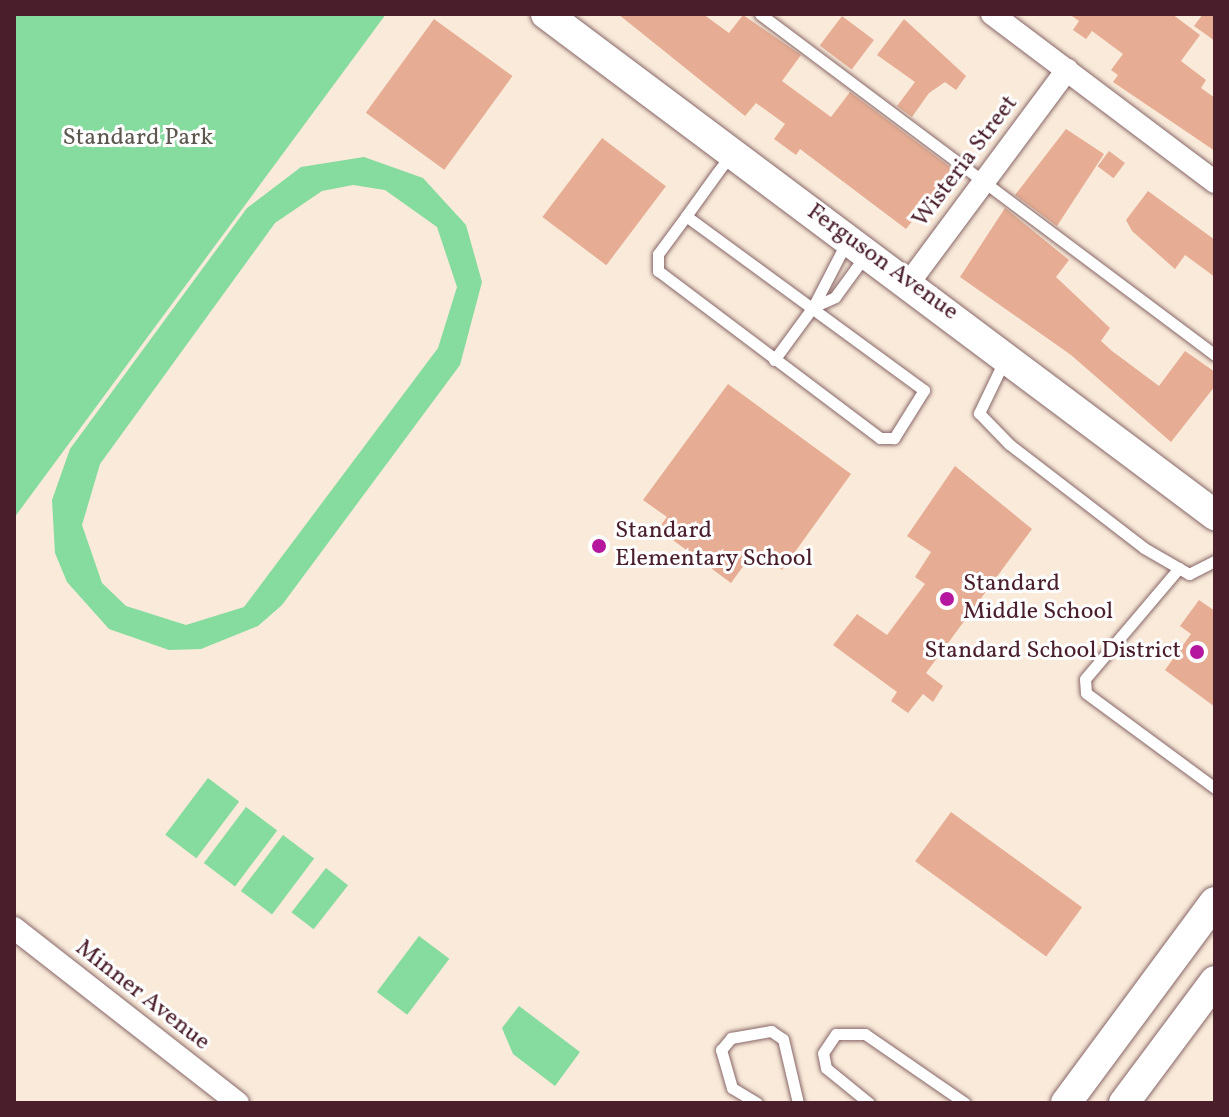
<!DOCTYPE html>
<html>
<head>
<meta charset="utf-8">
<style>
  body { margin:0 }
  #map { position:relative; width:1229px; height:1117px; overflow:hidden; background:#f9ead9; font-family:Vollkorn,serif }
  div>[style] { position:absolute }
  .green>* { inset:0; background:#86db9e; transform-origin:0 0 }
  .building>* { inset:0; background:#e6ad94; transform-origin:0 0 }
  .roads { filter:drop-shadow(0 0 2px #876668) drop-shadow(0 0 2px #876668) }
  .lane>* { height:11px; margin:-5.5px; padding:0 5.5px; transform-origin:5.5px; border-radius:5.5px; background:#fff }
  .street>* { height:22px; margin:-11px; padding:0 11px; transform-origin:11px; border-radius:11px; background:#fff }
  .secondary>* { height:30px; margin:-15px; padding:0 15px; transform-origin:15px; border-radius:15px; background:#fff }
  .dots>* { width:22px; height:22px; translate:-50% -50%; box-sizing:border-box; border:4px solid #fff; border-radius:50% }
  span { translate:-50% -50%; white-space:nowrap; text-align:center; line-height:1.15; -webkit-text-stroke:6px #fff; paint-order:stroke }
  .park-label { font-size:24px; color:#5c574e }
  .street-label { font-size:24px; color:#4a1f2b }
  .poi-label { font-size:24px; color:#4a1f2b }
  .left { translate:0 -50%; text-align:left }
  .right { translate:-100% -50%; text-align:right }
  .frame { position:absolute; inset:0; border:16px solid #4a1f2b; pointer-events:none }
</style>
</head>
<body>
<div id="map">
  <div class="green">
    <div style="clip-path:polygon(14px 14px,386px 14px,14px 518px)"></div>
    <div style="clip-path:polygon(evenodd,364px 157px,423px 178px,466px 225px,482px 282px,460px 365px,282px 605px,258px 626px,201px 649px,169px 650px,109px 629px,67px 582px,55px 553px,52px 500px,70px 449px,247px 208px,301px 167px,364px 157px,353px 185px,385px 190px,437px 227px,457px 287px,438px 348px,244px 607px,186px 625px,126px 606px,102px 583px,82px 525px,100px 464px,275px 223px,322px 191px,353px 185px)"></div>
    <div style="left:208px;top:778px;width:39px;height:71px;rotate:37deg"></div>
    <div style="left:246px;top:807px;width:39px;height:70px;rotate:37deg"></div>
    <div style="left:283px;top:835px;width:39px;height:70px;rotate:37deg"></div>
    <div style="left:326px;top:868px;width:28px;height:56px;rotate:38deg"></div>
    <div style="left:419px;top:936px;width:38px;height:70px;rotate:37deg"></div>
    <div style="clip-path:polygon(519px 1006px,580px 1052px,555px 1086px,513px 1054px,502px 1028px)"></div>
  </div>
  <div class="building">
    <div style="clip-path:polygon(618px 14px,703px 14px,729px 33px,743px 15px,801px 55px,782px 81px,831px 117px,850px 92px,962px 176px,953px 189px,944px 182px,906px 229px,800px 149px,796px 155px,774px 139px,785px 124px,756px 103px,745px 116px)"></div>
    <div style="clip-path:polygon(1069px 14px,1172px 14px,1200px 35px,1181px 61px,1206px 80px,1201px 88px,1215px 98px,1215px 151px,1113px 82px,1118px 75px,1111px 70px,1123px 54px,1092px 31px,1086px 39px,1073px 30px,1079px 21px)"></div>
    <div style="clip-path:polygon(1203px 14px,1215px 14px,1215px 41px,1194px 26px)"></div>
    <div style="left:842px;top:16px;width:40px;height:37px;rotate:37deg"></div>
    <div style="left:434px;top:19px;width:97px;height:116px;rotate:36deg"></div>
    <div style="clip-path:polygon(904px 19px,966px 76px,956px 90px,945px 82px,929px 93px,912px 117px,897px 106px,915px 82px,877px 55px)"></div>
    <div style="clip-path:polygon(1066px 129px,1104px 154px,1057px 226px,1015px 195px)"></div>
    <div style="left:602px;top:138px;width:80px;height:99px;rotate:37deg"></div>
    <div style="left:1109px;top:151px;width:20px;height:19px;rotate:37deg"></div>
    <div style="clip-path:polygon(1148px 191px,1215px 240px,1215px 277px,1185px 255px,1175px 269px,1132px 231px,1126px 220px)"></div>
    <div style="clip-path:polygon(1005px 208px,1069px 260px,1056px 277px,1110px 328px,1101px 341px,1112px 351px,1159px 386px,1185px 351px,1215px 372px,1215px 386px,1171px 442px,1071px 355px,960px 277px)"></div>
    <div style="clip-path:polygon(728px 384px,851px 474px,782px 570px,755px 550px,731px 583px,658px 529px,667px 517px,643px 500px)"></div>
    <div style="clip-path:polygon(955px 466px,1032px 529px,926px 673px,943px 686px,933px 702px,923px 694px,908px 713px,891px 701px,897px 692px,833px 645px,857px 614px,887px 635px,925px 584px,915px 577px,931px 552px,907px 536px)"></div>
    <div style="clip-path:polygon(1199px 600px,1215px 611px,1215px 707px,1165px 670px,1191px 634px,1180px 626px)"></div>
    <div style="left:951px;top:812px;width:162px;height:61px;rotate:36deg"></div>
  </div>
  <div class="roads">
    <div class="lane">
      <div style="left:760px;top:14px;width:569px;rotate:36.85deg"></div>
      <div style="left:686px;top:216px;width:295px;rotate:36.2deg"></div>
      <div style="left:924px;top:390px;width:57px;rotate:122deg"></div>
      <div style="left:894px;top:438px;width:14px;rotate:180deg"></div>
      <div style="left:880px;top:438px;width:278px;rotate:-143deg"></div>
      <div style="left:658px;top:271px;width:17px;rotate:-90deg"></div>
      <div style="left:658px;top:254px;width:47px;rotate:-53.6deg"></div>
      <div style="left:686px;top:216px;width:53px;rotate:-54.2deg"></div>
      <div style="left:717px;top:173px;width:25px;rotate:-53deg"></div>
      <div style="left:813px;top:307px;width:24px;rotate:-24deg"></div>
      <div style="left:835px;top:297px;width:51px;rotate:-53.8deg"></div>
      <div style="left:774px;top:360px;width:66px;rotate:-53.7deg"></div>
      <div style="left:813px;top:307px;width:72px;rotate:-62.7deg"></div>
      <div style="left:1004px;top:361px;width:58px;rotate:115.7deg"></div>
      <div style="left:979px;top:413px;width:43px;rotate:45.9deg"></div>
      <div style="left:1009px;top:444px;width:170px;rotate:37.6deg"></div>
      <div style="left:1144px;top:548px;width:52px;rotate:30deg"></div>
      <div style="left:1189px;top:574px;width:29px;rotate:-27deg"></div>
      <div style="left:1179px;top:568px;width:145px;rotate:130.3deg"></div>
      <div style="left:1085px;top:679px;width:14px;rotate:86deg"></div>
      <div style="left:1086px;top:693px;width:160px;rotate:36.4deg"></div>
      <div style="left:757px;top:1103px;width:29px;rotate:-149deg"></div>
      <div style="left:732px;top:1088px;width:40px;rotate:-106deg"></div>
      <div style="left:721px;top:1050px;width:16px;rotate:-50deg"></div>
      <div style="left:731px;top:1038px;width:41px;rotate:-9.9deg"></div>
      <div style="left:771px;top:1031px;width:14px;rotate:34deg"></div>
      <div style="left:783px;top:1039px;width:66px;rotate:76.8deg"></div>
      <div style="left:869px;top:1103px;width:55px;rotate:-140.9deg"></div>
      <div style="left:826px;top:1068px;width:15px;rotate:-101deg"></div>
      <div style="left:823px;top:1053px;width:23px;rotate:-56deg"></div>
      <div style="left:836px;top:1034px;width:29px"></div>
      <div style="left:865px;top:1034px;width:121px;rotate:34.6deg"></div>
    </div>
    <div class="street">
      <div style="left:992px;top:14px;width:279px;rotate:37deg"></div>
      <div style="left:908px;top:284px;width:267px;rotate:-53.4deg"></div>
      <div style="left:14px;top:928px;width:284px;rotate:38deg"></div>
    </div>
    <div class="secondary">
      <div style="left:546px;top:14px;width:836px;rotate:36.83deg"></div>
      <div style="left:1066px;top:1103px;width:250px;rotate:-53.5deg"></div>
      <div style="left:1124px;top:1103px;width:152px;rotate:-53.3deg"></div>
    </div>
  </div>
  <div class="dots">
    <div style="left:599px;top:546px;background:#b5179e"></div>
    <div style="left:947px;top:599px;background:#b5179e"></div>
    <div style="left:1197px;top:652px;background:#b5179e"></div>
  </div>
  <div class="park-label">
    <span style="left:138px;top:139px">Standard Park</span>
  </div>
  <div class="street-label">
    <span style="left:966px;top:162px;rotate:-53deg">Wisteria Street</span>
    <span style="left:882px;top:263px;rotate:36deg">Ferguson Avenue</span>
    <span style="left:142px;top:996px;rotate:38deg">Minner Avenue</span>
  </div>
  <div class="poi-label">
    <span class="left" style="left:615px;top:546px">Standard<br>Elementary School</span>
    <span class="left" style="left:963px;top:599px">Standard<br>Middle School</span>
    <span class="right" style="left:1181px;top:652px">Standard School District</span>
  </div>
  <div class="frame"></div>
</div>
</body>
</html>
